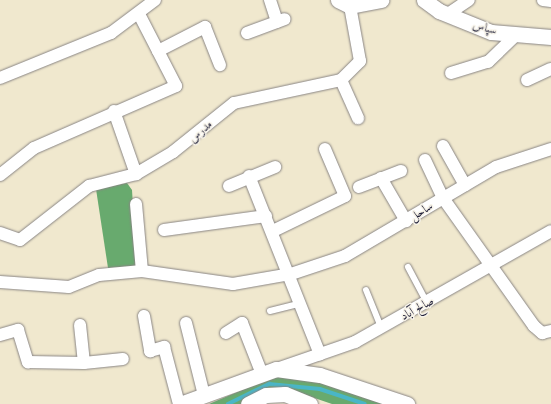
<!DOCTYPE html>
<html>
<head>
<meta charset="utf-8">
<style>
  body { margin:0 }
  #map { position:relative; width:551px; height:404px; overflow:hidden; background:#f0e8ce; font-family:"Libre Caslon Text",Amiri,serif }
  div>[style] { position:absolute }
  .forest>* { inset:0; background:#68aa6e }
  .stream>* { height:3.5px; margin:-1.75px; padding:0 1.75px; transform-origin:1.75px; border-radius:1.75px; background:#4ab6c6 }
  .roads { filter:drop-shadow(0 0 1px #898584) drop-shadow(0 0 1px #898584) }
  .service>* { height:6px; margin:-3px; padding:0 3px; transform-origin:3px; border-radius:3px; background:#fff }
  .minor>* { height:12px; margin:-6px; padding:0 6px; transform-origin:6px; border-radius:6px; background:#fff }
  .tertiary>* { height:15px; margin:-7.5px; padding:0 7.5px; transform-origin:7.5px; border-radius:7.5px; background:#fff }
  span { translate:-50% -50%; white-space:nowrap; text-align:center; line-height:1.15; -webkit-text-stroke:3px #f7f3e8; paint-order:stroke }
  .street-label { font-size:12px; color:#22223b }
</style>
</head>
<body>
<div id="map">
  <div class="forest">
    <div style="clip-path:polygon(127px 183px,132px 190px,137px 266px,108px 268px,96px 189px)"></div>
    <div style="clip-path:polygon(277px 375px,317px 380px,387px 404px,332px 404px,288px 389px,241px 404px,209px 404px)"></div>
  </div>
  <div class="stream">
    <div style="left:228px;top:404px;width:46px;rotate:-26deg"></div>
    <div style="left:269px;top:384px;width:51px;rotate:5.6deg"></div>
    <div style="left:320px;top:389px;width:47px;rotate:18.4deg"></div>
  </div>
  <div class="roads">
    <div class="service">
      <div style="left:408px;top:267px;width:40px;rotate:62deg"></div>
      <div style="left:366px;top:290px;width:40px;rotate:68deg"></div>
      <div style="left:270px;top:311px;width:33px;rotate:-14deg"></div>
    </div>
    <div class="minor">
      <div style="left:270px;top:0;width:23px;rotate:72deg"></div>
      <div style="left:543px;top:0;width:8px;rotate:7deg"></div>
      <div style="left:448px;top:14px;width:25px;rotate:-34deg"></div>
      <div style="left:247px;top:33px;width:40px;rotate:-20.2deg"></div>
      <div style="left:158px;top:51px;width:53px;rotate:-27.1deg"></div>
      <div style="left:205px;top:27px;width:41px;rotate:68.5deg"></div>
      <div style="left:451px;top:73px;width:39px;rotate:-17deg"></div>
      <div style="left:488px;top:62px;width:40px;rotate:-44deg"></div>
      <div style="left:0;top:78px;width:120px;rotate:-22.1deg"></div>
      <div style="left:111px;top:33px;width:55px;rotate:-36.9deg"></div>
      <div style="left:341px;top:80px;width:42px;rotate:65.9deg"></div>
      <div style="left:527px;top:80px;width:26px;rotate:-25deg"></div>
      <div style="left:114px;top:111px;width:67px;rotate:70.8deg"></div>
      <div style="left:443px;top:146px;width:45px;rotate:60.6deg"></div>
      <div style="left:425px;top:160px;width:42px;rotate:64.7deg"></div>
      <div style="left:443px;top:198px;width:157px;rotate:54.6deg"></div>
      <div style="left:534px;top:326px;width:11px;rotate:41deg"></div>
      <div style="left:542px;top:333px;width:9px;rotate:-13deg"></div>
      <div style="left:0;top:175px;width:43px;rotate:-38.5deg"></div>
      <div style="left:34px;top:148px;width:155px;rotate:-23.6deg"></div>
      <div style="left:176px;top:86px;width:81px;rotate:-117.2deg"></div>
      <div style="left:249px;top:176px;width:192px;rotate:68.3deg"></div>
      <div style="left:381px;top:178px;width:50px;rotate:59.8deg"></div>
      <div style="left:229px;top:186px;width:50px;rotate:-22.4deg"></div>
      <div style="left:359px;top:187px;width:45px;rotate:-20.9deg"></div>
      <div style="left:136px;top:204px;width:67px;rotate:84.9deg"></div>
      <div style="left:164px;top:230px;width:103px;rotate:-7.8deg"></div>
      <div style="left:273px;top:231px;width:80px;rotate:-25.9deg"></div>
      <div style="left:345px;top:196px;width:51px;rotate:-113.1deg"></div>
      <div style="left:0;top:233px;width:21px;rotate:19deg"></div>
      <div style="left:20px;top:240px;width:88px;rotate:-38deg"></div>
      <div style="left:89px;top:186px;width:49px;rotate:-14.3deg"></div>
      <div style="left:136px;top:174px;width:43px;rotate:-30.7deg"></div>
      <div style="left:173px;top:152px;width:78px;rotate:-38.8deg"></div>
      <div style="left:234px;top:103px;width:109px;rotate:-12.1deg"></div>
      <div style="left:341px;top:80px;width:27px;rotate:-45deg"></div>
      <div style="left:360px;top:61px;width:56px;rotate:-100.3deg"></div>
      <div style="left:0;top:282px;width:69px;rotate:4.1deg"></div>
      <div style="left:69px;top:287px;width:32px;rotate:-22deg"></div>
      <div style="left:99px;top:275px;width:43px;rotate:-5.3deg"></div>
      <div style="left:142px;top:271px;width:92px;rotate:8.1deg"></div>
      <div style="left:233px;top:284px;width:59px;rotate:-9.8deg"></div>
      <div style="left:291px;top:274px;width:57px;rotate:-18.4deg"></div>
      <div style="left:345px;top:256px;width:175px;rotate:-30.5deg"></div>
      <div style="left:496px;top:167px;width:58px;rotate:-18.1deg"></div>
      <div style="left:144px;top:316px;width:36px;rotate:80deg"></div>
      <div style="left:150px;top:351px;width:15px;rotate:-16deg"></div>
      <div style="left:164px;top:347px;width:59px;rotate:75.3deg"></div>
      <div style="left:186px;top:323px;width:74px;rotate:76deg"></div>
      <div style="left:80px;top:325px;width:38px;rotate:84deg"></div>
      <div style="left:226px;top:333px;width:19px;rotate:-32deg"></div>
      <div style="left:242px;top:323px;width:55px;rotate:68.6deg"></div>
      <div style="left:0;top:335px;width:19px;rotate:-16deg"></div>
      <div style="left:18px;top:330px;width:34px;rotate:73deg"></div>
      <div style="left:28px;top:362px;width:56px;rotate:1deg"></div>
      <div style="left:84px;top:363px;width:39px;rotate:-6deg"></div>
      <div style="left:277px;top:369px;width:83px;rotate:-19.1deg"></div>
      <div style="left:355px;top:342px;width:225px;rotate:-29.5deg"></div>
    </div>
    <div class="tertiary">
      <div style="left:338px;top:0;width:13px;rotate:27deg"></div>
      <div style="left:350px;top:6px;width:32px;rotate:-11deg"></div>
      <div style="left:424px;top:0;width:19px;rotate:36deg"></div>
      <div style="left:439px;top:11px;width:56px;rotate:22deg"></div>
      <div style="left:491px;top:32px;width:60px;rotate:4.8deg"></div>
      <div style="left:180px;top:404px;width:102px;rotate:-20deg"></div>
      <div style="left:276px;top:369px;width:44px;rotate:7.8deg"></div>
      <div style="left:320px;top:375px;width:92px;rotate:18.4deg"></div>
      <div style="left:248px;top:404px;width:20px;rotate:-27deg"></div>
      <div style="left:266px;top:395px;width:19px;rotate:-3deg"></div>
      <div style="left:285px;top:394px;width:27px;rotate:22deg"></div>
    </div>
  </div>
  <div class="street-label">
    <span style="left:485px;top:27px;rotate:17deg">سپاس</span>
    <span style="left:200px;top:131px;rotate:-41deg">مدرس</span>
    <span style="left:421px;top:211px;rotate:-32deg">ساحل</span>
    <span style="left:417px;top:308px;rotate:-29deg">صالح آباد</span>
  </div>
</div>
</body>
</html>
